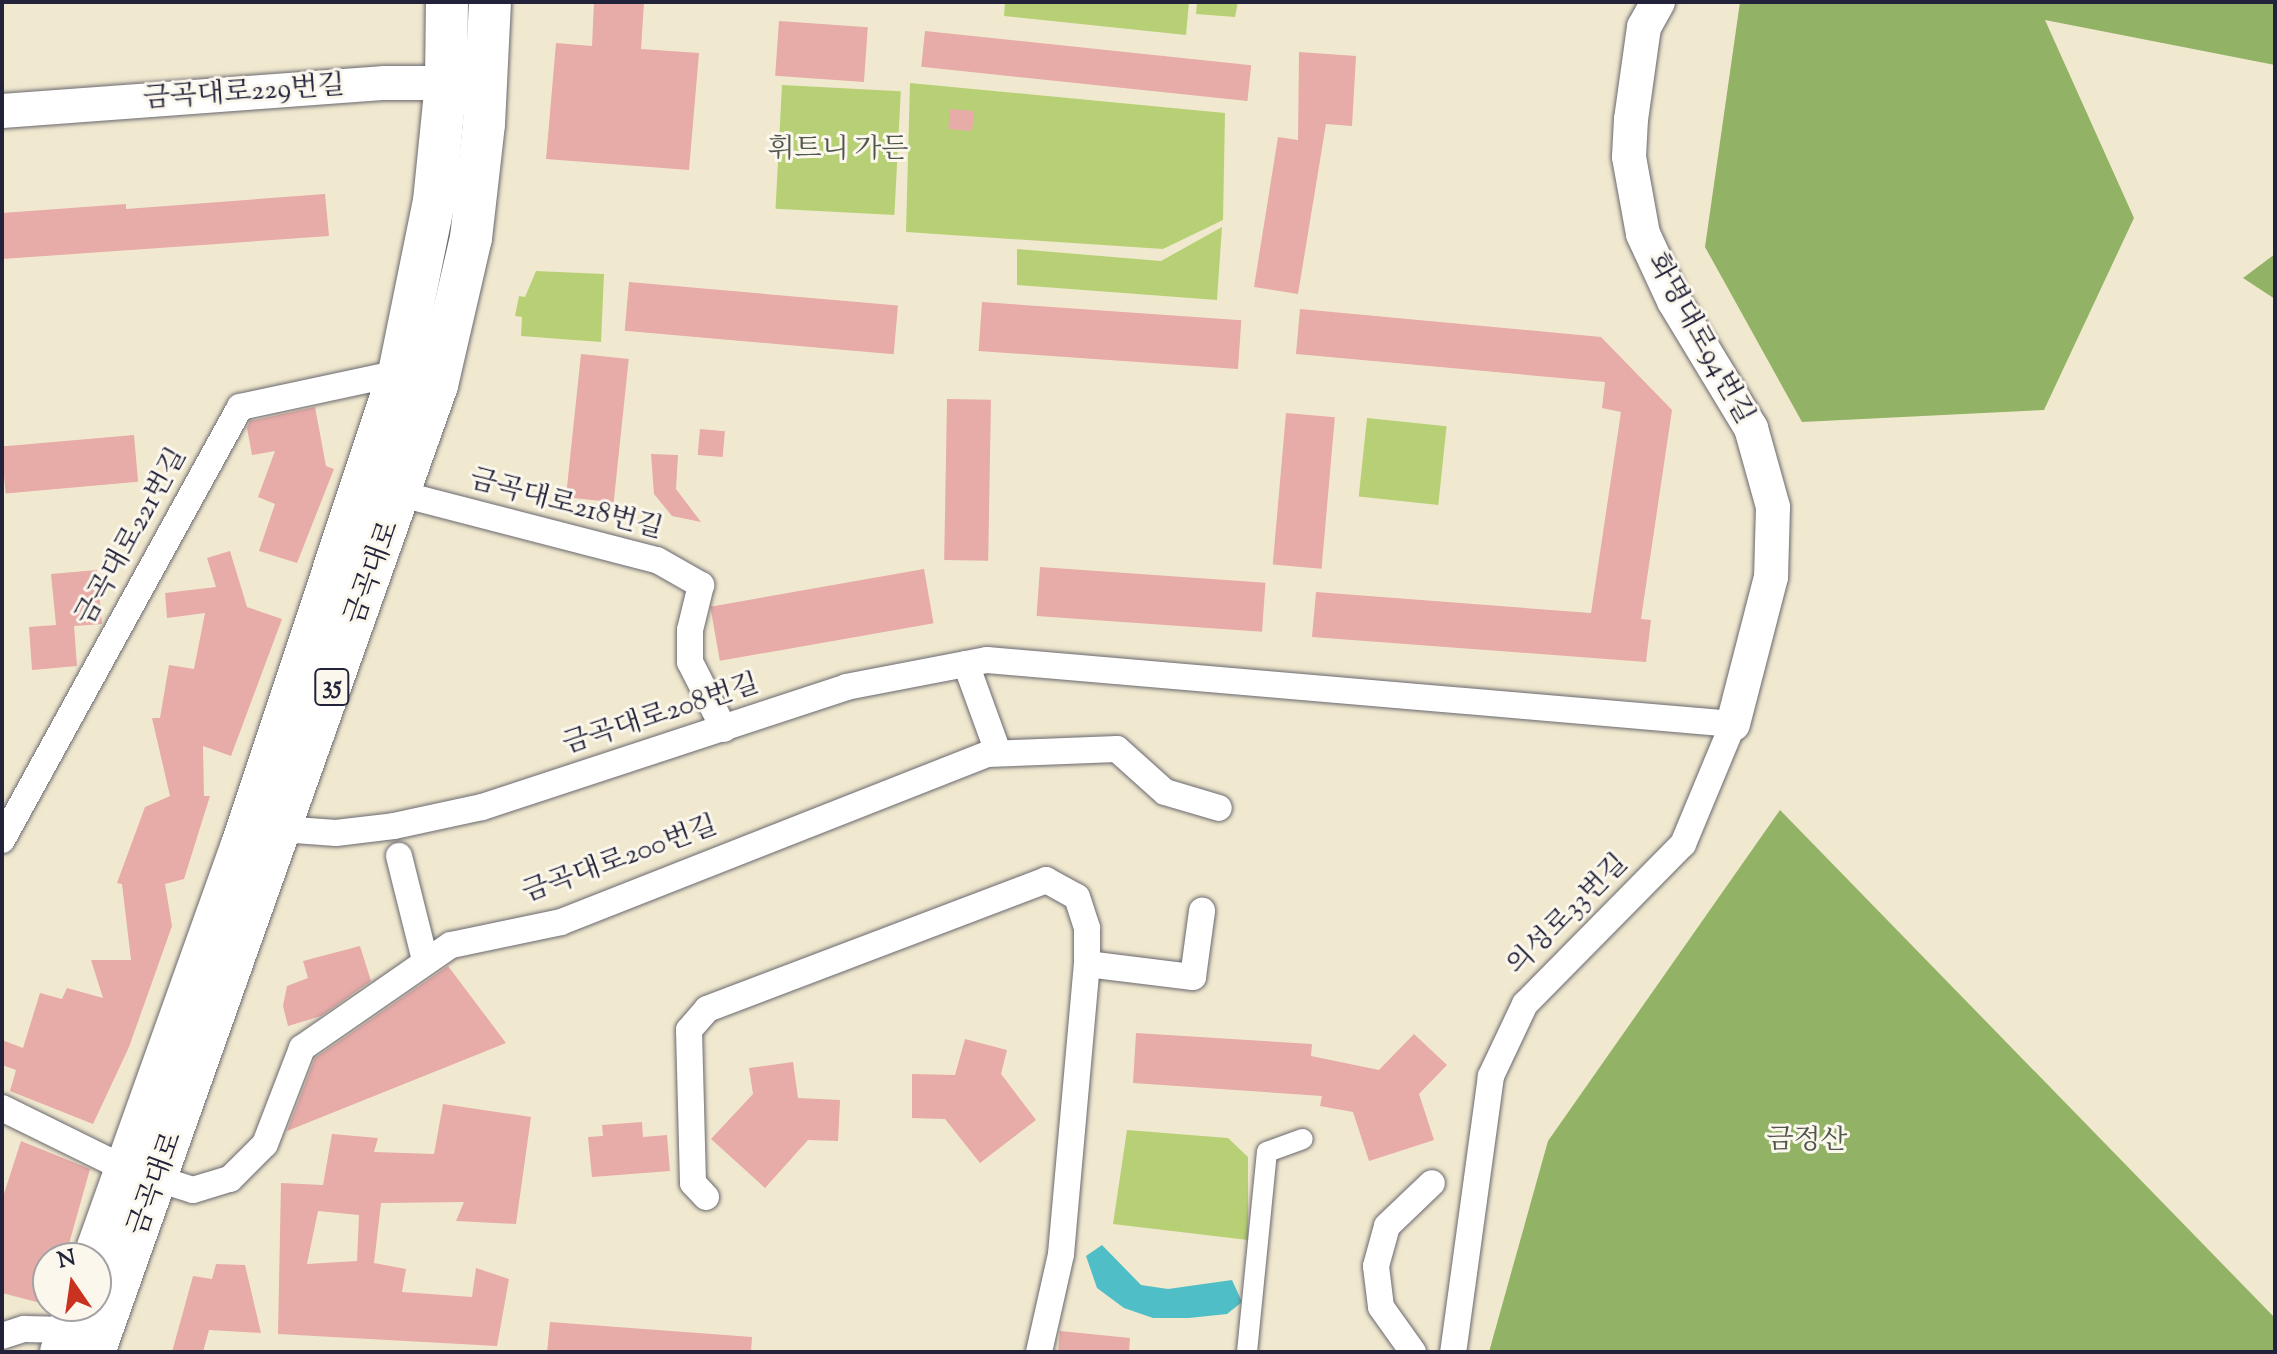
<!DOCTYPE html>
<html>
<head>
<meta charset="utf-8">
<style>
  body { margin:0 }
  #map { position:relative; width:2277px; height:1354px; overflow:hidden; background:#f1e9cf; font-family:"Sorts Mill Goudy","Noto Serif KR",serif }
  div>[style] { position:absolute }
  .green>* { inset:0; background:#b8d075; transform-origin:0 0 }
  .forest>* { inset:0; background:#92b266 }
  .water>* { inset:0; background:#50bec6 }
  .building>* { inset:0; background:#e7aba8; transform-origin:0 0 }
  .roads { filter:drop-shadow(0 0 2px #6a686f) drop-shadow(0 0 2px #6a686f) }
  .pedestrian>* { height:20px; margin:-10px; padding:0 10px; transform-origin:10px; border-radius:10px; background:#fff }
  .minor>* { height:26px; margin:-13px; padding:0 13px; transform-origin:13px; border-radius:13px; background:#fff }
  .tertiary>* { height:34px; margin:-17px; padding:0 17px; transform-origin:17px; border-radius:17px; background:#fff }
  .primary>* { height:42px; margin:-21px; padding:0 21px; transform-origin:21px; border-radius:21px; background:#fff }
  span { translate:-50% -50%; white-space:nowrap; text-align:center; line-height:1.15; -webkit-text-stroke:6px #fbf7ec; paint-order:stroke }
  .shield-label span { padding:2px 6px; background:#fbf7ec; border:2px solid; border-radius:6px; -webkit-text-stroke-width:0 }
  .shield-label { font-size:26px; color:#22223b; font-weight:700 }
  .street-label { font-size:28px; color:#22223b }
  .park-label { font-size:28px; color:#4f564c }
  .frame { position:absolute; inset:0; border:4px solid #22223b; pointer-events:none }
  .north { position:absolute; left:32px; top:1242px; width:80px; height:80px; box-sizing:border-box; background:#fbf7ec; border:2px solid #a4a2a5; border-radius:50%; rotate:347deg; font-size:22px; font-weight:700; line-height:32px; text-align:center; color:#22223b }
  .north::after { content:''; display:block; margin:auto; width:28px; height:36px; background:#c8321e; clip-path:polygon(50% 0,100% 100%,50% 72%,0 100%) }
</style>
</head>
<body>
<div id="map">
  <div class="green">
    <div style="clip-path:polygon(1005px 2px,1189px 2px,1186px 35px,1004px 16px)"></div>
    <div style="clip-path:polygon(1197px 2px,1238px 2px,1235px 17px,1196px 14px)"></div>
    <div style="clip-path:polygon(910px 83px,1225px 113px,1223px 220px,1163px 249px,906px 232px)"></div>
    <div style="left:782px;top:85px;width:119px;height:124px;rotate:3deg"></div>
    <div style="clip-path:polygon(1222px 227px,1217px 300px,1017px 285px,1017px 249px,1161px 261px)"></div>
    <div style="clip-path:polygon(536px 271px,604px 274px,601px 342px,521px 336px,522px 317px,515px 316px,519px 296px,525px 297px)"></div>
    <div style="left:1367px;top:418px;width:80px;height:79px;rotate:6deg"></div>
    <div style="clip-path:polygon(1127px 1130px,1228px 1138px,1248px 1157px,1248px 1240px,1113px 1224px)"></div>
  </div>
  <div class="forest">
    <div style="clip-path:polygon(1740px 2px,2275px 2px,2275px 65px,2045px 20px,2134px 218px,2044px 410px,1802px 422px,1705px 247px)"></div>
    <div style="clip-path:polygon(2275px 254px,2275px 299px,2243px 278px)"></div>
    <div style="clip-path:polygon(1780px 810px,2275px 1318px,2275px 1352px,1489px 1352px,1548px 1141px)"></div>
  </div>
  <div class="water">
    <div style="clip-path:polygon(1102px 1245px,1141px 1285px,1168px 1289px,1232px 1280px,1242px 1302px,1227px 1314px,1189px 1318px,1153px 1318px,1124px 1308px,1097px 1288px,1086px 1256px)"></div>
  </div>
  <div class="building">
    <div style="clip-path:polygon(594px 2px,644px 2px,641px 49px,699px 53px,689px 170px,546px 159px,556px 43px,592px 46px)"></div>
    <div style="left:779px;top:21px;width:89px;height:55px;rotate:4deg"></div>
    <div style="left:925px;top:31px;width:328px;height:36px;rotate:6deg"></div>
    <div style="clip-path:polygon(1299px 52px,1356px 56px,1352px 126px,1326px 124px,1298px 294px,1254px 287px,1278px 137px,1298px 140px)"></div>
    <div style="left:950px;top:109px;width:24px;height:20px;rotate:5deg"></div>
    <div style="clip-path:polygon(325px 194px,329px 236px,2px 259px,2px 213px,126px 204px,126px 209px)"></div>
    <div style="left:629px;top:282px;width:270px;height:49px;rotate:5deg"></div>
    <div style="left:982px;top:302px;width:260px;height:49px;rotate:4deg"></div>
    <div style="clip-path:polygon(1300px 309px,1601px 337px,1672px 410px,1641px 619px,1651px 620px,1646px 662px,1312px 637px,1316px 592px,1591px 613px,1621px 412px,1602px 408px,1605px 382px,1296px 354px)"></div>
    <div style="left:581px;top:354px;width:48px;height:144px;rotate:6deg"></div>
    <div style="left:947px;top:399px;width:44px;height:161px;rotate:1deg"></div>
    <div style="clip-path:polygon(315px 407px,326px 466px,334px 469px,297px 563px,259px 551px,275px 504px,258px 497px,275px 451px,252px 455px,247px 428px,250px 421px)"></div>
    <div style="left:1286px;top:413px;width:49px;height:152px;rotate:5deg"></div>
    <div style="left:700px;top:429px;width:25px;height:26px;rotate:5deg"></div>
    <div style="left:134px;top:435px;width:47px;height:133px;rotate:85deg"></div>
    <div style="clip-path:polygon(651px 454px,678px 455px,676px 489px,701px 522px,672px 516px,654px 494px)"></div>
    <div style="clip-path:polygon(230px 551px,247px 607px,282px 619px,231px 756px,203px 746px,204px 796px,210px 796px,184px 879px,165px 884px,172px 926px,129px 1047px,93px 1124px,10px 1091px,16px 1070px,2px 1065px,2px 1040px,23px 1048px,40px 993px,62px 999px,67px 988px,103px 998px,91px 960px,131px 960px,122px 884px,117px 883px,145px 807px,170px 796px,152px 718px,160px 718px,169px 665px,194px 669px,205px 613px,167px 618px,165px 593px,216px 587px,207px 558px)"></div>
    <div style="left:1040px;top:567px;width:226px;height:49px;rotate:4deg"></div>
    <div style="left:924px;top:569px;width:55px;height:217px;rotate:80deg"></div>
    <div style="clip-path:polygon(97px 570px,102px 624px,74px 626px,77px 666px,32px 670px,29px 627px,56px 625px,51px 574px)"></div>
    <div style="clip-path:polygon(360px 946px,371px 981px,321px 1016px,288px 1026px,283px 1006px,287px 986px,308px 978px,303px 961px)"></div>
    <div style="clip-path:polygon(448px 966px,506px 1043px,287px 1131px,315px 1058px)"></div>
    <div style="clip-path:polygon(1136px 1033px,1312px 1044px,1311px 1056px,1379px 1070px,1414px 1034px,1447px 1065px,1419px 1094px,1434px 1140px,1369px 1161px,1353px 1112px,1320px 1106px,1322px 1096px,1133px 1083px)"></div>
    <div style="clip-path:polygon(965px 1039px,1007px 1050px,1001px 1074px,1036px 1120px,980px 1163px,945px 1119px,912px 1118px,912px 1074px,955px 1075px)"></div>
    <div style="clip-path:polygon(793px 1062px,798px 1098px,840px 1100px,838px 1141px,808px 1140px,765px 1188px,711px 1139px,753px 1094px,749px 1068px)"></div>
    <div style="clip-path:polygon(evenodd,443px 1104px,531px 1117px,516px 1224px,456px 1221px,464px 1202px,381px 1203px,374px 1263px,406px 1269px,402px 1292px,472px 1297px,476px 1268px,509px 1279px,497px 1346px,278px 1334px,281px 1183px,323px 1185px,332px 1134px,378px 1138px,374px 1152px,434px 1154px,443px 1104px,318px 1211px,359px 1215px,357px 1261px,307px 1264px,318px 1211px)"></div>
    <div style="clip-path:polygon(642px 1122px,643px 1137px,667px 1135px,670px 1171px,592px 1177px,588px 1137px,603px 1136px,602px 1125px)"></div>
    <div style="clip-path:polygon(21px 1141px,90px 1169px,65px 1258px,48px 1258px,48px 1305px,2px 1293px,2px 1200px)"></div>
    <div style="clip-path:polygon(216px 1264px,245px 1265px,261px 1333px,209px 1330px,203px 1352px,172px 1352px,193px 1276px,212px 1279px)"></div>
    <div style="clip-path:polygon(550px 1322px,752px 1337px,751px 1352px,547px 1352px)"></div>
    <div style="clip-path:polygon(1060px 1331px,1130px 1338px,1129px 1352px,1058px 1352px)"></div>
  </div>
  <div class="roads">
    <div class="pedestrian">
      <div style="left:1247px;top:1352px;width:201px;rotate:-84.3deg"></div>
      <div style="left:1267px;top:1152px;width:38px;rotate:-20deg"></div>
    </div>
    <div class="minor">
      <div style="left:401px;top:494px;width:264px;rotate:14.5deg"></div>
      <div style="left:657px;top:560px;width:51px;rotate:29.6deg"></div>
      <div style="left:701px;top:585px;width:46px;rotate:103.7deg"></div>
      <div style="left:690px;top:630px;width:32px;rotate:90deg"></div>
      <div style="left:690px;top:662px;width:75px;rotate:63.1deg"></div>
      <div style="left:966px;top:664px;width:21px;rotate:-11deg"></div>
      <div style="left:987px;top:660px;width:749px;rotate:4.9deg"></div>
      <div style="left:1733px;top:724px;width:130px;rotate:112.6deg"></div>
      <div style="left:1683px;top:844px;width:225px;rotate:134.6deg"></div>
      <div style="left:1525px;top:1004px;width:80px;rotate:115.3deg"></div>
      <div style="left:1491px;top:1076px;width:279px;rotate:97.8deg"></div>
      <div style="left:281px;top:829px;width:55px;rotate:4.2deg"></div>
      <div style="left:336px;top:833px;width:58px;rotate:-6.9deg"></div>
      <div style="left:394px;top:826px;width:90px;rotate:-12.2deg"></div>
      <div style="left:482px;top:807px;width:383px;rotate:-18.2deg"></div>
      <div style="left:846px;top:687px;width:122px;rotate:-10.9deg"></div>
      <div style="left:966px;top:664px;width:94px;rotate:70deg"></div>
      <div style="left:2px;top:840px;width:494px;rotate:-61.2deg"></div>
      <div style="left:240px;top:407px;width:163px;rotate:-12.1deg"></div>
      <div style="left:399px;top:856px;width:107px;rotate:76deg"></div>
      <div style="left:2px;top:1108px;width:136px;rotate:26.2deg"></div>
      <div style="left:124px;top:1168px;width:72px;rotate:17.7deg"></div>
      <div style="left:193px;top:1190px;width:39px;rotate:-17deg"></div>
      <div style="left:230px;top:1179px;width:49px;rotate:-45deg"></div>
      <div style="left:265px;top:1144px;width:103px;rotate:-68.9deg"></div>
      <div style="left:302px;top:1048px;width:181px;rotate:-34.7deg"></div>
      <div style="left:451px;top:945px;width:112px;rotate:-11.8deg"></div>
      <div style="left:561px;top:922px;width:459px;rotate:-21.5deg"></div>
      <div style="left:988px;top:754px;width:129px;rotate:-2.2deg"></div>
      <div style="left:1117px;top:749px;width:64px;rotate:41.9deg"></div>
      <div style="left:1165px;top:792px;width:56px;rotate:16.5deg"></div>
      <div style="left:706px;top:1197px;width:19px;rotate:-133deg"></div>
      <div style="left:693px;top:1183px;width:153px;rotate:-91.5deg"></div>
      <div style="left:689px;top:1030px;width:28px;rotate:-49deg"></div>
      <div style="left:707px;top:1009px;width:363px;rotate:-20.8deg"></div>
      <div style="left:1046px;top:880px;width:35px;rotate:29deg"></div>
      <div style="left:1077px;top:897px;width:33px;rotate:72deg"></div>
      <div style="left:1087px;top:928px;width:36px;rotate:90deg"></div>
      <div style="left:2px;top:1336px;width:23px;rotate:-18deg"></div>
      <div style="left:24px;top:1329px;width:45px;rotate:1.3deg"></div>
      <div style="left:1039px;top:1352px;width:100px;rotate:-77.3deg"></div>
      <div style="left:1061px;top:1254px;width:291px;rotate:-84.9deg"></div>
      <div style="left:1087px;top:964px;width:107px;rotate:7deg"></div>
      <div style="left:1193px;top:977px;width:67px;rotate:-82.2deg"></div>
      <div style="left:1413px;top:1352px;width:55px;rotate:-125.4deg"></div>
      <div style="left:1381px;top:1307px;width:41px;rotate:-97deg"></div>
      <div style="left:1376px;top:1266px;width:41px;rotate:-74.6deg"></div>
      <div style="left:1387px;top:1226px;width:62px;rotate:-43.7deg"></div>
    </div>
    <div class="tertiary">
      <div style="left:1658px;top:2px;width:29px;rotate:119deg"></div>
      <div style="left:1644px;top:27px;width:93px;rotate:98deg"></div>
      <div style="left:1631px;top:119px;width:38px;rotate:93deg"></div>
      <div style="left:1629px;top:157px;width:78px;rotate:79.7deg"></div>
      <div style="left:1643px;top:234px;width:74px;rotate:65.2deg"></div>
      <div style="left:1674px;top:301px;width:149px;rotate:58.8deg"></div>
      <div style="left:1751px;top:428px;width:82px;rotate:74.4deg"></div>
      <div style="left:1773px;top:507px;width:70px;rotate:91.6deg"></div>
      <div style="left:1771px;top:577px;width:152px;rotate:104.5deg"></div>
      <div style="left:2px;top:111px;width:384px;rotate:-4.2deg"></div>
      <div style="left:385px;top:83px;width:84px"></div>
    </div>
    <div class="primary">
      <div style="left:94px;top:1258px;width:436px;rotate:-70.3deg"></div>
      <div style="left:241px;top:848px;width:501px;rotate:-71.6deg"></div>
      <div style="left:399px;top:373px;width:176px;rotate:-78.5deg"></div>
      <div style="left:434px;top:201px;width:120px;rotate:-84.2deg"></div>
      <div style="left:446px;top:82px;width:80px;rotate:-89.3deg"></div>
      <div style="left:61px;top:1352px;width:49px;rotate:-70.8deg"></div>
      <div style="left:94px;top:1352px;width:1026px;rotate:-70.47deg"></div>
      <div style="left:437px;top:385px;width:151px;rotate:-77deg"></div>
      <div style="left:471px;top:238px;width:115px;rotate:-83.5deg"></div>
      <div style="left:484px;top:124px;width:122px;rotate:-87.2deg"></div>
    </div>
  </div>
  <div class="shield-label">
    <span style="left:332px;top:687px">35</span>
  </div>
  <div class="street-label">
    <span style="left:244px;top:93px;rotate:-4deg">금곡대로229번길</span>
    <span style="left:1700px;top:339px;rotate:61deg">화명대로94번길</span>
    <span style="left:566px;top:505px;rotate:15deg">금곡대로218번길</span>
    <span style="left:132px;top:537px;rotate:-61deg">금곡대로221번길</span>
    <span style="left:373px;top:573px;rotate:-70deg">금곡대로</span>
    <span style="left:661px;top:715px;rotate:-18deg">금곡대로208번길</span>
    <span style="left:620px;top:860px;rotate:-20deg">금곡대로200번길</span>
    <span style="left:1568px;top:915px;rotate:-45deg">의성로33번길</span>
    <span style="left:156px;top:1184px;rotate:-70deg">금곡대로</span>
  </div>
  <div class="park-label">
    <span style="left:838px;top:150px">휘트니 가든</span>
    <span style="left:1807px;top:1141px">금정산</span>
  </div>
  <div class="frame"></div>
  <div class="north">N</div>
</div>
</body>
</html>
